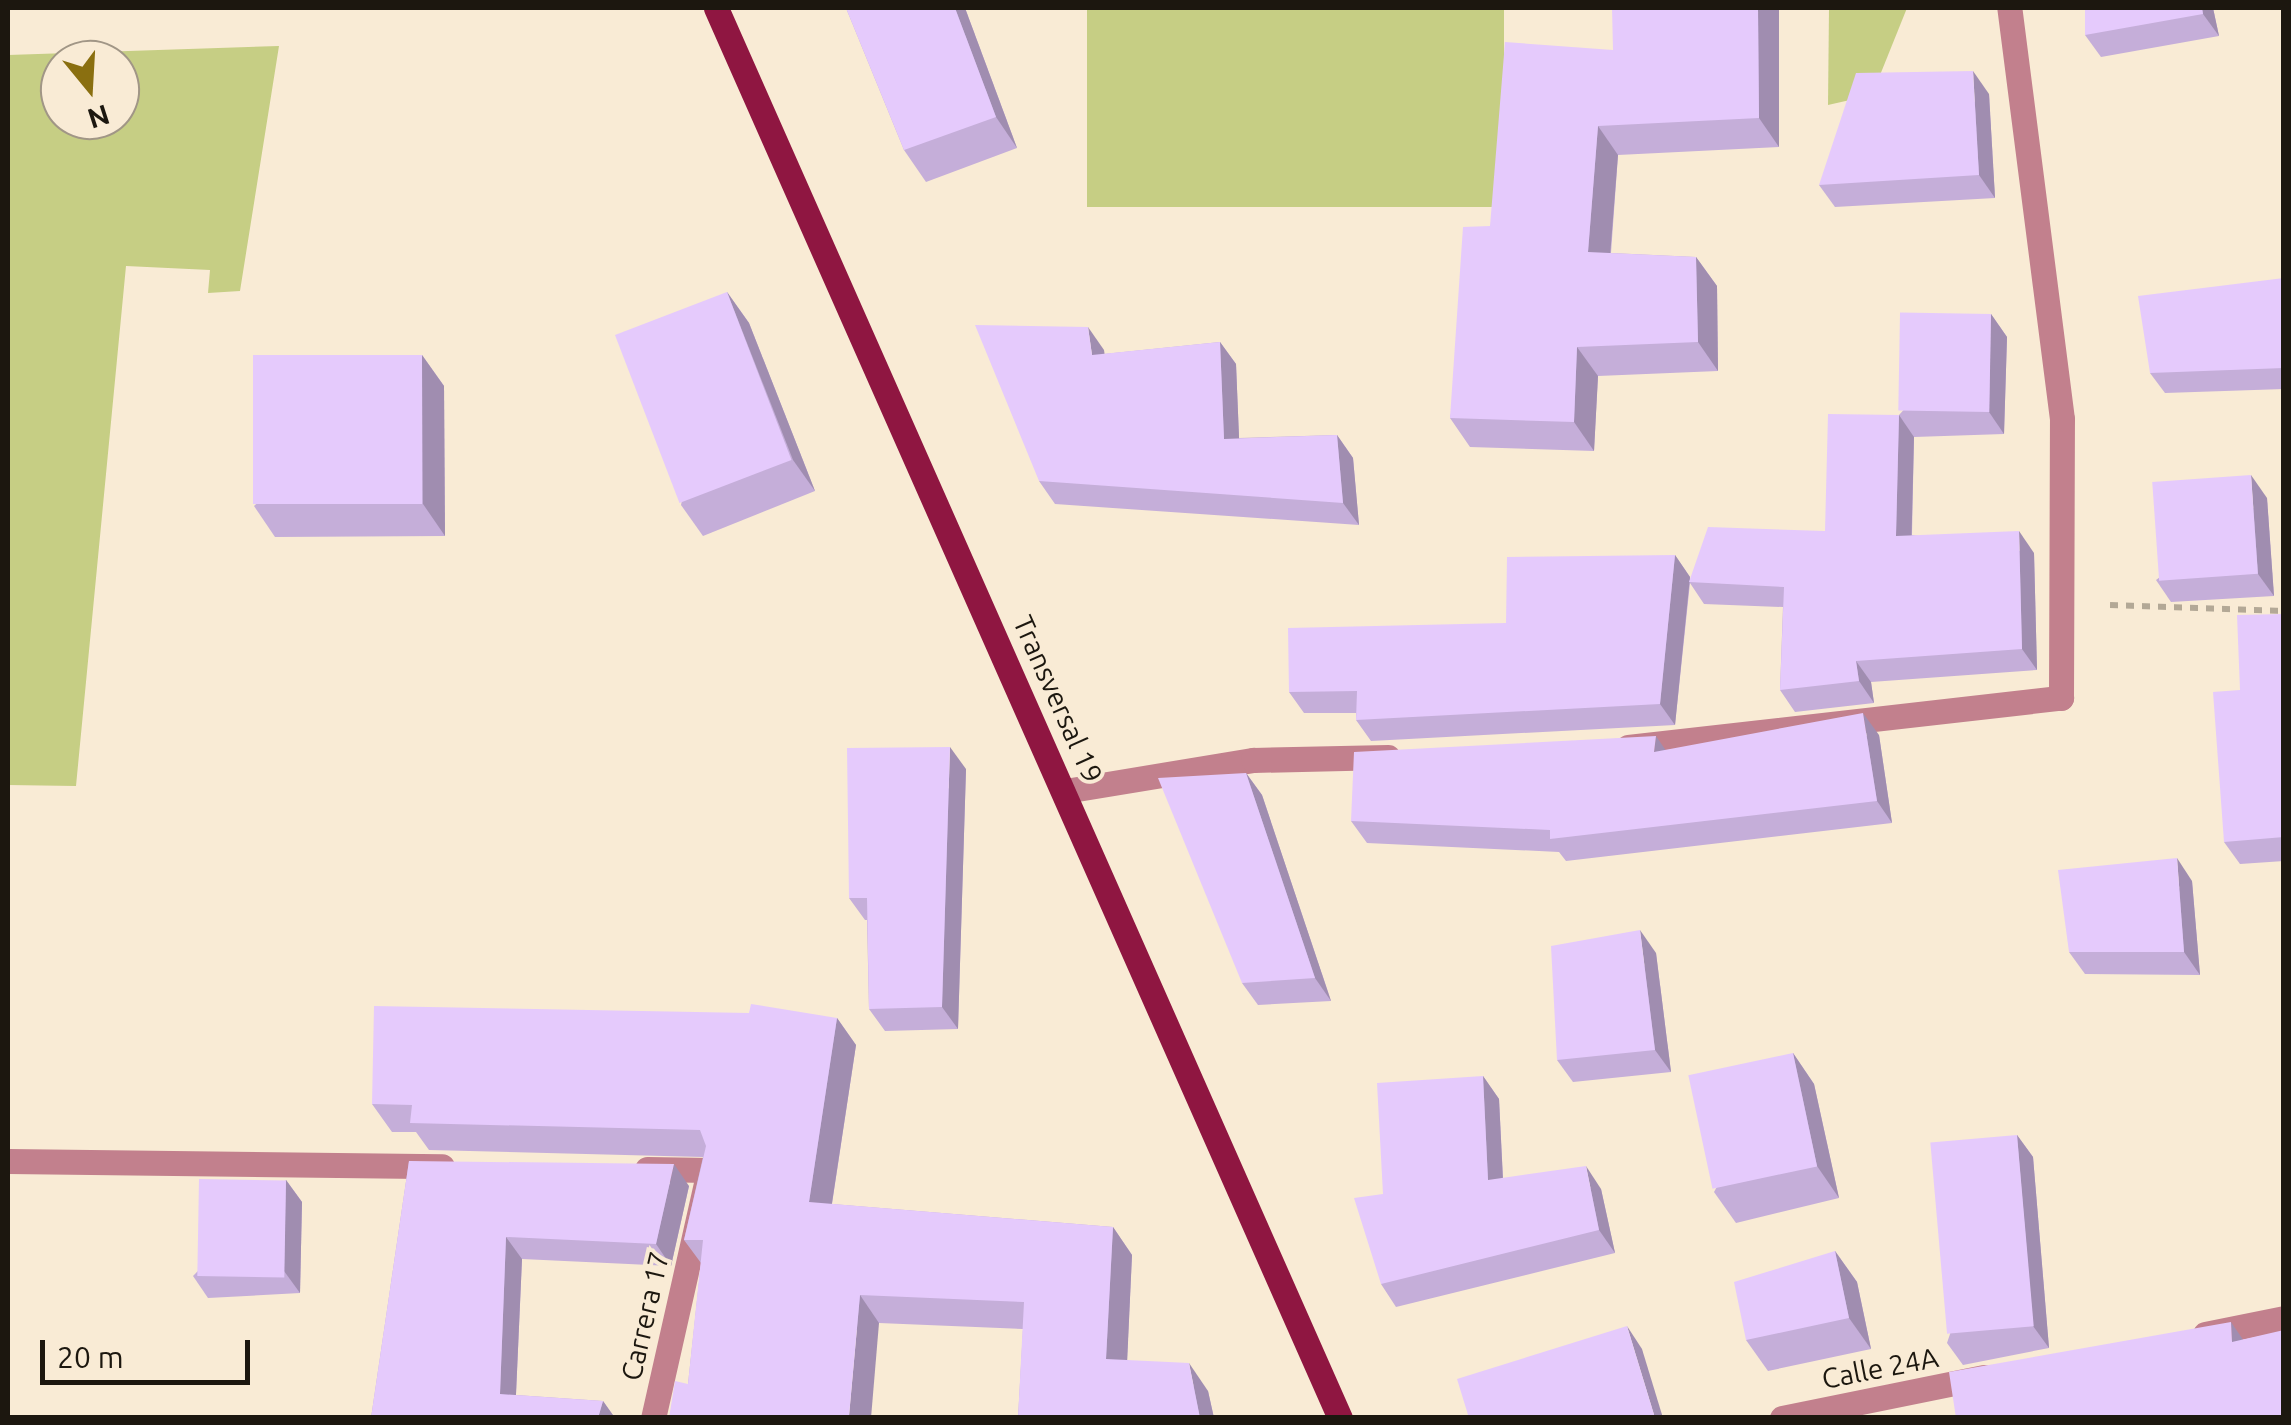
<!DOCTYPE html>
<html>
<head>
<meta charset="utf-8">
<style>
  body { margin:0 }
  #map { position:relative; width:2291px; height:1425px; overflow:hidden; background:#f9ebd5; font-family:Ubuntu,sans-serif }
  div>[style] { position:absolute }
  .green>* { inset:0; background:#c6ce84; transform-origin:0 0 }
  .path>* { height:6px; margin-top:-3px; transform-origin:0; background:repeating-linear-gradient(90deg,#b3a896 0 8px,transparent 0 16px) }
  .street>* { height:25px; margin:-12.5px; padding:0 12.5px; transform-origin:12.5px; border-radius:12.5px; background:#c2808d }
  .primary>* { height:25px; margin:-12.5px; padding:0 12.5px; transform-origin:12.5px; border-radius:12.5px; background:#8f1641 }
  .wall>* { inset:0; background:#c5aed9 }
  .shaded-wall>* { inset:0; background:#a08db0 }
  .building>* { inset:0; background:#e5cafc; transform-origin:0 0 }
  span { translate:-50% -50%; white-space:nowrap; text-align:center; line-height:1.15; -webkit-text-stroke:8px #f9ebd5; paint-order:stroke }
  .street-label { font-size:28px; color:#1c170f }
  .frame { position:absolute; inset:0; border:10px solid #1c170f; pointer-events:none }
  .north { position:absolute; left:40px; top:40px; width:100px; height:100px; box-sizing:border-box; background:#f9ebd5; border:2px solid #a19686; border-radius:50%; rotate:162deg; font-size:28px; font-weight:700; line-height:40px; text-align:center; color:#1c170f }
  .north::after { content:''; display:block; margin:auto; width:35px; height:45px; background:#8a6f10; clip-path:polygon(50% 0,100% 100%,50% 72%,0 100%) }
  .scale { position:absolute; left:40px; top:1340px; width:210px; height:45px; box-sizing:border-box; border:5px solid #1c170f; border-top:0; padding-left:12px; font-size:30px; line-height:35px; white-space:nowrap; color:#1c170f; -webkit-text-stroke:8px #f9ebd5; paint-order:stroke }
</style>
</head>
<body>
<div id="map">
  <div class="green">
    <div style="left:1087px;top:8px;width:417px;height:199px"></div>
    <div style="clip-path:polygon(1829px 8px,1907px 8px,1872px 95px,1828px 105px)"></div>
    <div style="clip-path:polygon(evenodd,279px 46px,240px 291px,208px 293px,210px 270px,126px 266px,76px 786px,8px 785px,8px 55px,279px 46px,60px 60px,120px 60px,120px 120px,60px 120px,60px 60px)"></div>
  </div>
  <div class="path">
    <div style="left:2110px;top:605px;width:174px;rotate:2deg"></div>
  </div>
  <div class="street">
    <div style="left:1628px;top:747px;width:436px;rotate:-6.5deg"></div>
    <div style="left:2061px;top:698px;width:279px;rotate:-89.8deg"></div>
    <div style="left:2062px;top:419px;width:414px;rotate:-97.3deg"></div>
    <div style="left:1065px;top:791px;width:191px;rotate:-9.4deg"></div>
    <div style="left:1253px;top:760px;width:135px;rotate:-1.3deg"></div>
    <div style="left:8px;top:1161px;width:434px;rotate:0.7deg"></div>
    <div style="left:647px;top:1169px;width:62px;rotate:0.9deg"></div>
    <div style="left:709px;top:1170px;width:254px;rotate:102.7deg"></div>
    <div style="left:2205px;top:1334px;width:81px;rotate:-11.4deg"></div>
    <div style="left:1782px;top:1418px;width:206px;rotate:-11.5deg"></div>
  </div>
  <div class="primary">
    <div style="left:716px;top:8px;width:1542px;rotate:66.13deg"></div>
  </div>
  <div class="wall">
    <div style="clip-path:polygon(846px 8px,965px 8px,1017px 148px,926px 182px,904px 150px)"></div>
    <div style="clip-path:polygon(1779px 8px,1779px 147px,1618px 155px,1611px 253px,1696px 257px,1717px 286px,1718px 371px,1598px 376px,1594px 451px,1470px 447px,1450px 418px,1490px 226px,1613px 50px)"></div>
    <div style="clip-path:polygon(2085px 8px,2213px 8px,2219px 36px,2101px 57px,2085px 35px)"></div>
    <div style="clip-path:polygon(1989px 94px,1995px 198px,1835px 207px,1819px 185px)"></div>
    <div style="clip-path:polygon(2284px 278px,2284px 389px,2165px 393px,2150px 373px)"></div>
    <div style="clip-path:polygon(727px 292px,749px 323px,815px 491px,703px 536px,681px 505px)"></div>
    <div style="clip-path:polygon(1991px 314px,2007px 337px,2004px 434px,1914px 437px,1912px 535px,2034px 553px,2037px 670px,1871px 682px,1874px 703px,1795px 712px,1780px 690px,1783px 607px,1704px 604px,1690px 583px,1675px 725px,1371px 741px,1356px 720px,1356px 713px,1304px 713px,1289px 692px,1506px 623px,1675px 555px,1690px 577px,1690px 582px,1825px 531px,1899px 415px)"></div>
    <div style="clip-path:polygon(1220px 342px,1236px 364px,1239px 438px,1337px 435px,1353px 458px,1359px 525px,1055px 504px,1039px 481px,1104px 350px,1104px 354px)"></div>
    <div style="clip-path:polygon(422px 355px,444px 386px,445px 536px,275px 537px,254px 506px)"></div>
    <div style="clip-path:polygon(2267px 498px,2274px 596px,2171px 602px,2156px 580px)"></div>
    <div style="clip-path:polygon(2284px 614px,2284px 861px,2240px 864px,2224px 842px,2240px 690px)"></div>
    <div style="clip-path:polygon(1879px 735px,1892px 823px,1566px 861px,1559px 852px,1367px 843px,1351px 821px,1666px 750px)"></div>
    <div style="clip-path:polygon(966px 769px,958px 1029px,885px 1031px,869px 1009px,867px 920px,865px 920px,849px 898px)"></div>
    <div style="clip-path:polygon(1246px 773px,1262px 795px,1331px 1001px,1258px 1005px,1242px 983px)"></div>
    <div style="clip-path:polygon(2192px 881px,2200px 975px,2085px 974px,2069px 952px)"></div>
    <div style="clip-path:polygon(1656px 953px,1671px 1072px,1573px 1082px,1557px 1060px)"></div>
    <div style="clip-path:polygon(837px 1018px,856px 1045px,832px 1204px,1113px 1227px,1132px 1255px,1127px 1360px,1208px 1391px,1214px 1418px,1018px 1418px,1023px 1329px,879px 1323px,688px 1384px,701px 1263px,684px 1240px,703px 1157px,429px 1150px,416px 1132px,392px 1132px,372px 1104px)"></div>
    <div style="clip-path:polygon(1793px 1053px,1814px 1084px,1839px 1198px,1736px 1223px,1714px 1192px)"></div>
    <div style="clip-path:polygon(1483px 1076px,1499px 1099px,1503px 1178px,1601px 1189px,1615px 1253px,1396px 1307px,1381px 1284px,1383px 1194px)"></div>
    <div style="clip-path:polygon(2017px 1135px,2033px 1157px,2049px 1348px,1963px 1365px,1947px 1343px)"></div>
    <div style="clip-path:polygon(409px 1161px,689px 1186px,671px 1266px,522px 1259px,516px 1395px,603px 1401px,615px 1418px,371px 1418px)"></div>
    <div style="clip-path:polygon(286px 1180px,302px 1202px,300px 1293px,208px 1298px,193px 1276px)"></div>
    <div style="clip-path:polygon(1835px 1251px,1857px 1282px,1871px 1349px,1768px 1371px,1746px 1340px)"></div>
  </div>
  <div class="shaded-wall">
    <div style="clip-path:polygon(955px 8px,965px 8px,1017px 148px,996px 117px)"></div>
    <div style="clip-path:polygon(1758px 8px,1779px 8px,1779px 147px,1759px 118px)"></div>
    <div style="clip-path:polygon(2202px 8px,2213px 8px,2219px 36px,2203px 14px)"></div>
    <div style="clip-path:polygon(1973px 71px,1989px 94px,1995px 198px,1979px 175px)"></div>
    <div style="clip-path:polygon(1598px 126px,1618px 155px,1608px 282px,1588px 252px)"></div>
    <div style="clip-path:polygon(1696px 257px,1717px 286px,1718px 371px,1698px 342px)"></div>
    <div style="clip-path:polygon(727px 292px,749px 323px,815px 491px,793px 460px)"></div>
    <div style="clip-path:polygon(1991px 314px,2007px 337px,2004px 434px,1989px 412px)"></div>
    <div style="clip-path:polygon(1088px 327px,1104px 350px,1108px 378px,1092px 355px)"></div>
    <div style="clip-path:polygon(1220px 342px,1236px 364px,1240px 461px,1224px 439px)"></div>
    <div style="clip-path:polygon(1577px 347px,1598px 376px,1594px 451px,1574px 422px)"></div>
    <div style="clip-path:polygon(422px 355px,444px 386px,445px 536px,423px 504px)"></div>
    <div style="clip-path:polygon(1899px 415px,1914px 437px,1911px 557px,1896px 536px)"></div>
    <div style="clip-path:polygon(1337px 435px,1353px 458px,1359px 525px,1343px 503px)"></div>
    <div style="clip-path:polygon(2251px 475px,2267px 498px,2274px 596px,2258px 574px)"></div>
    <div style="clip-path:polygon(2019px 531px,2034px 553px,2037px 670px,2022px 649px)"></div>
    <div style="clip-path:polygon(1675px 555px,1690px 577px,1675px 725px,1660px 704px)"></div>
    <div style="clip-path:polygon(1856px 661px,1871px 682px,1874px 703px,1859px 681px)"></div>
    <div style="clip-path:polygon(1863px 713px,1879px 735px,1892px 823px,1877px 801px)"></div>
    <div style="clip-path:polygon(1656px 736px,1671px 758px,1654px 752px)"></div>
    <div style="clip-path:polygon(950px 747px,966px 769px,958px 1029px,942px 1007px)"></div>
    <div style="clip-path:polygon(1246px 773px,1262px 795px,1331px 1001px,1315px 978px)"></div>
    <div style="clip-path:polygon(2177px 858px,2192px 881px,2200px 975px,2184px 952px)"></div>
    <div style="clip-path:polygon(1640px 930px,1656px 953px,1671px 1072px,1655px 1050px)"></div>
    <div style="clip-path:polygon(837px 1018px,856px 1045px,828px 1229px,809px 1202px)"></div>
    <div style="clip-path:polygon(1793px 1053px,1814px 1084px,1839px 1198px,1817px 1166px)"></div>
    <div style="clip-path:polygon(1483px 1076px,1499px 1099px,1504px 1202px,1488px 1180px)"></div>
    <div style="clip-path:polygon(2017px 1135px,2033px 1157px,2049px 1348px,2033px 1326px)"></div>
    <div style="clip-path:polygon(674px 1164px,689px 1186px,671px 1266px,656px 1244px)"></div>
    <div style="clip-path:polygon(1586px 1166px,1601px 1189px,1615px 1253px,1599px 1230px)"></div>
    <div style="clip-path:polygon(286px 1180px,302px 1202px,300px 1293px,284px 1271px)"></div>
    <div style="clip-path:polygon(1113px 1227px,1132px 1255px,1126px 1386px,1106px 1359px)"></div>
    <div style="clip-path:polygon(506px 1237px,522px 1259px,515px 1416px,500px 1394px)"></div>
    <div style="clip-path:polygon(1835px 1251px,1857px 1282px,1871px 1349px,1849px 1318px)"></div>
    <div style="clip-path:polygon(860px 1295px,879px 1323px,871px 1418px,850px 1418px,849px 1416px)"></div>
    <div style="clip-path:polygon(2231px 1322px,2248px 1347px,2232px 1342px)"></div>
    <div style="clip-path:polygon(1627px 1326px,1642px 1349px,1663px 1418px,1655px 1418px)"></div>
    <div style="clip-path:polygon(1189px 1363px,1208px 1391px,1214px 1418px,1200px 1418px)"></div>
    <div style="clip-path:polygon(603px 1401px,615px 1418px,598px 1418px)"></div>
  </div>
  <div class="building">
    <div style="clip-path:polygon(846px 8px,955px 8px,996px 117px,904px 150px)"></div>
    <div style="clip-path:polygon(1612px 8px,1758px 8px,1759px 118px,1598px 126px,1588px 252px,1696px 257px,1698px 342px,1577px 347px,1574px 422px,1450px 418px,1463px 227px,1490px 226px,1505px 42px,1613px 50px)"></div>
    <div style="clip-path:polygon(2085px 8px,2202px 8px,2203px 14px,2085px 35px)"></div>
    <div style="clip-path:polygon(1973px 71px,1979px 175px,1819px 185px,1856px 73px)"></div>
    <div style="clip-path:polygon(2284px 278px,2284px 368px,2150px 373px,2138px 296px)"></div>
    <div style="left:727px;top:292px;width:180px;height:120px;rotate:69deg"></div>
    <div style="left:1991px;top:314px;width:98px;height:91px;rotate:91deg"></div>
    <div style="clip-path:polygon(975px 325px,1088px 327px,1092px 355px,1220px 342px,1224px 439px,1337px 435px,1343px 503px,1039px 481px)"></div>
    <div style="left:422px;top:355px;width:149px;height:169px;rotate:90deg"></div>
    <div style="clip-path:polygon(1828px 414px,1899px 415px,1896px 536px,2019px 531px,2022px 649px,1856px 661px,1859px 681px,1780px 690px,1784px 587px,1689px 582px,1708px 527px,1825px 531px)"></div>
    <div style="left:2251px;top:475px;width:99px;height:99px;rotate:86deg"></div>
    <div style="clip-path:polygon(1675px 555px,1660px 704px,1356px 720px,1357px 691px,1289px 692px,1288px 628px,1506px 623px,1507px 557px)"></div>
    <div style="clip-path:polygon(2284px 614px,2284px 837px,2224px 842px,2213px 692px,2240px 690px,2237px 615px)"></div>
    <div style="clip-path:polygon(1863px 713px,1877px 801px,1550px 839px,1550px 830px,1351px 821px,1354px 752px,1656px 736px,1654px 752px)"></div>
    <div style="clip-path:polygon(950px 747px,942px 1007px,869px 1009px,867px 898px,849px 898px,847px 748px)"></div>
    <div style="clip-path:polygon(1246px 773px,1315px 978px,1242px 983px,1158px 778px)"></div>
    <div style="clip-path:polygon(2177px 858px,2184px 952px,2069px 952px,2058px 870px)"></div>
    <div style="clip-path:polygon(1640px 930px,1655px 1050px,1557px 1060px,1551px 946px)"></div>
    <div style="clip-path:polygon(751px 1004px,837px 1018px,809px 1202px,1113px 1227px,1106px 1359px,1189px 1363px,1200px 1418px,1018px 1418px,1024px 1302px,860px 1295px,849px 1416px,861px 1418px,669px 1418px,675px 1381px,688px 1384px,703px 1240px,684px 1240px,706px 1146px,700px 1130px,410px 1123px,412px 1105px,372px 1104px,374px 1006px,749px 1013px)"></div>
    <div style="left:1793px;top:1053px;width:116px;height:107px;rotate:78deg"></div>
    <div style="clip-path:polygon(1483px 1076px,1488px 1180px,1586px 1166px,1599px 1230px,1381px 1284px,1354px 1198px,1383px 1194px,1377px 1083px)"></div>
    <div style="left:2017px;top:1135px;width:192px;height:87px;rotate:85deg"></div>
    <div style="clip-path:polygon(409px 1161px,674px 1164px,656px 1244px,506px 1237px,500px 1394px,603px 1401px,598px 1418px,371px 1418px)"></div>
    <div style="left:199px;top:1179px;width:87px;height:97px;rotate:1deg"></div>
    <div style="clip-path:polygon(1835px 1251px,1849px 1318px,1746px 1340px,1734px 1282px)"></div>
    <div style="clip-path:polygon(2231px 1322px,2232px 1342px,2284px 1330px,2284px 1418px,1956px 1418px,1949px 1372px)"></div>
    <div style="clip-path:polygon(1627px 1326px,1655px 1418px,1469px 1418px,1457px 1379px)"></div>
  </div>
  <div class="street-label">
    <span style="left:1058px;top:699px;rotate:66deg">Transversal 19</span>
    <span style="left:645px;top:1316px;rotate:-77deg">Carrera 17</span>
    <span style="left:1880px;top:1368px;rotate:-11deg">Calle 24A</span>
  </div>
  <div class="frame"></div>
  <div class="north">N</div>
  <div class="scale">20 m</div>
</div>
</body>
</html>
